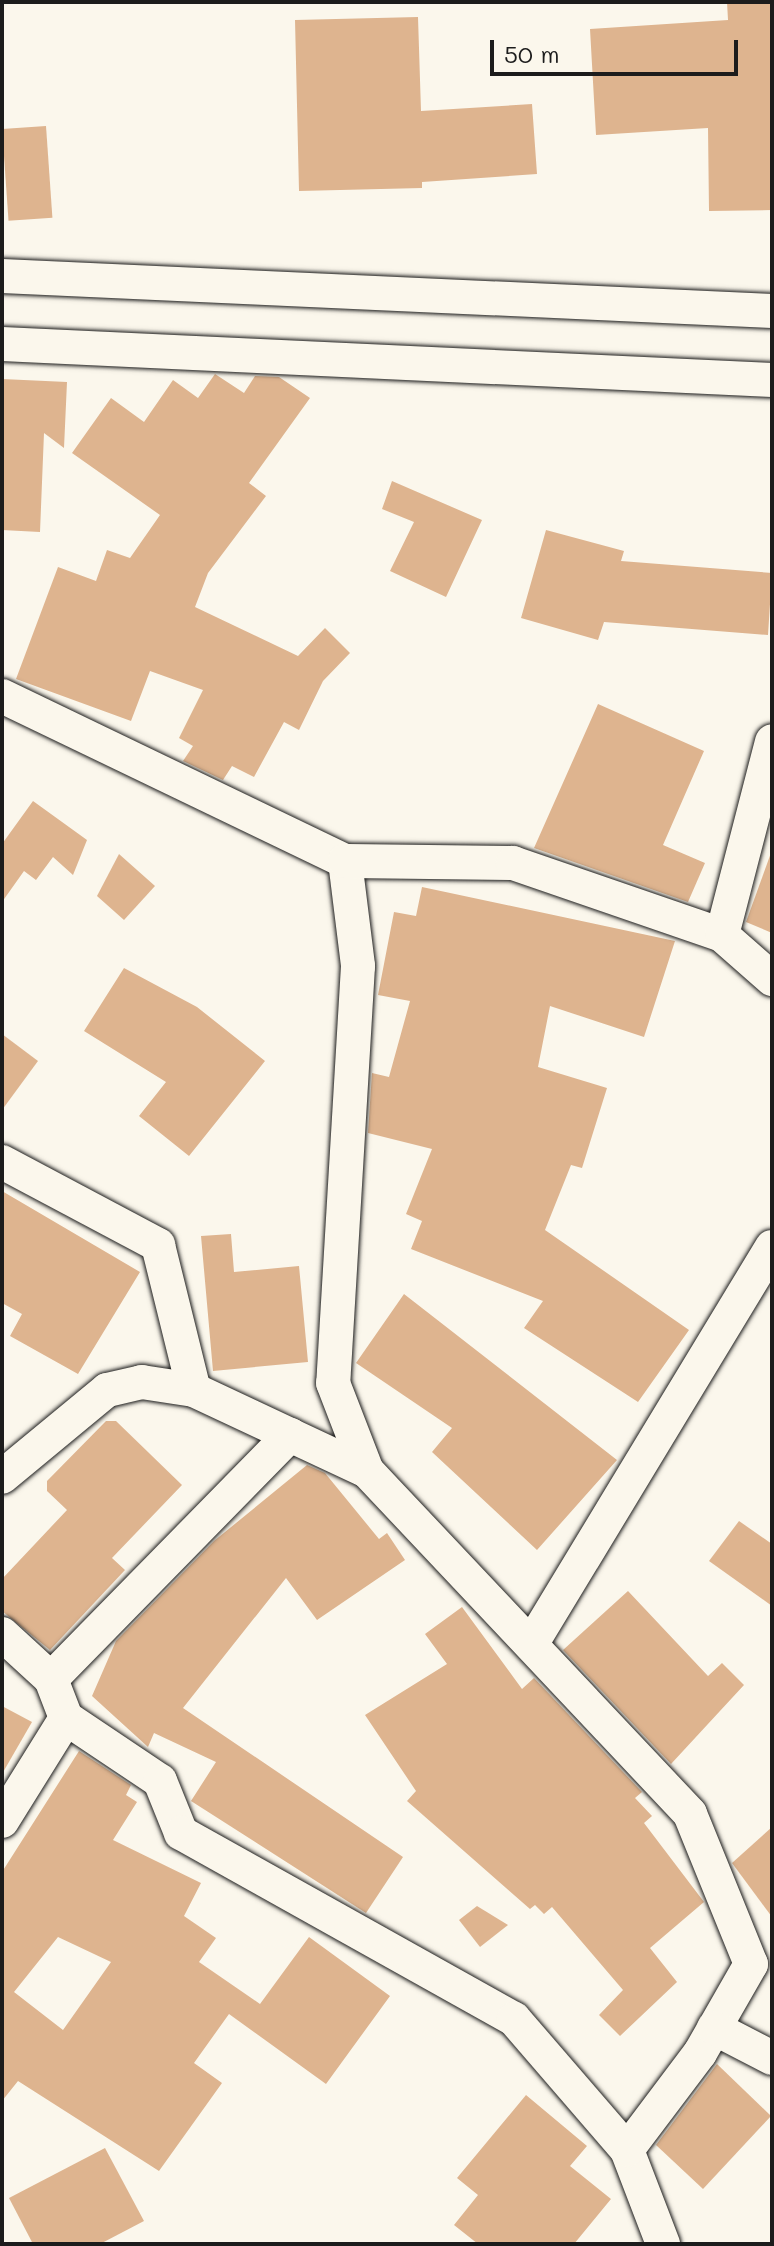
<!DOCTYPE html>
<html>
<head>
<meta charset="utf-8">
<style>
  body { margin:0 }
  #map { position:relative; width:774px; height:2246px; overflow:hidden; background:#fbf7ec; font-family:Mali,sans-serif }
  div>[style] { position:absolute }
  .building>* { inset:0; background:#deb48f; transform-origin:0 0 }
  .roads { filter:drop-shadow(0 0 2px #1c1c1c) drop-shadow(0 0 2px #1c1c1c) }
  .minor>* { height:34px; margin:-17px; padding:0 17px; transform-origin:17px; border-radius:17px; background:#fbf7ec }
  span { translate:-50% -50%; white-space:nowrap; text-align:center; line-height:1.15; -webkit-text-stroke:6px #fbf7ec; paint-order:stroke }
  .frame { position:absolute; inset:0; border:4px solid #1c1c1c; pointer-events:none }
  .scale { position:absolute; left:490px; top:40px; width:248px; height:36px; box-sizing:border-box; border:4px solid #1c1c1c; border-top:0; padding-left:10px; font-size:24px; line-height:28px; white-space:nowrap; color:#1c1c1c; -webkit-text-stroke:6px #fbf7ec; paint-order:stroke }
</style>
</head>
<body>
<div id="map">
  <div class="building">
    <div style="clip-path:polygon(727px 2px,772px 2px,772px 210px,709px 211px,708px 128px,596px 135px,590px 29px,728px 20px)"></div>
    <div style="clip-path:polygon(418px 17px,421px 111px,532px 104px,537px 174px,422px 182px,422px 188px,299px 191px,295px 20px)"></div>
    <div style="left:46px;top:126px;width:92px;height:44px;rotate:86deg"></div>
    <div style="clip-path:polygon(215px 374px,244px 393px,255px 376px,279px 377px,310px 398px,249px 483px,266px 496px,208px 573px,195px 607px,298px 656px,325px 628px,350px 653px,323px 681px,299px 730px,284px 722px,254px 777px,232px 766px,223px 780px,183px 761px,193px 746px,179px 738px,203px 690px,150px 671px,131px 721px,16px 679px,58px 567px,96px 581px,107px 550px,130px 558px,160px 515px,72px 453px,111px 398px,144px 422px,173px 380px,198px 398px)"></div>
    <div style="clip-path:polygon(2px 379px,67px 382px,64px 448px,44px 433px,40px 532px,2px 530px)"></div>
    <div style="clip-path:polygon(392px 481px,482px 520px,446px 597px,390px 571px,414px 522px,382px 509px)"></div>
    <div style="clip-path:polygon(546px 530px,624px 551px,621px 561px,772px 573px,768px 635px,604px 622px,598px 640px,521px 618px)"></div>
    <div style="clip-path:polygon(598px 704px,704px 751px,663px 845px,705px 863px,688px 902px,534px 848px)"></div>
    <div style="clip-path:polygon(33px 801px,87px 840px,73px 875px,53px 857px,36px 880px,24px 871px,2px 902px,2px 844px)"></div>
    <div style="clip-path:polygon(772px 850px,772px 933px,746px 922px)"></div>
    <div style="clip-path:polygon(119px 854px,155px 886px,124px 920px,97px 896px)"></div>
    <div style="clip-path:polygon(422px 887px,675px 941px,644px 1037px,550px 1006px,538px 1067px,607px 1088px,582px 1168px,571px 1165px,545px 1230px,689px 1330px,638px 1402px,524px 1328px,543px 1301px,411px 1249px,422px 1221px,406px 1214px,432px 1149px,368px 1133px,372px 1073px,389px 1077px,410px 1001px,378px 995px,394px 912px,416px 916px)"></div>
    <div style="clip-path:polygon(124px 968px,197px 1007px,265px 1061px,189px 1156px,139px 1116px,166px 1082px,84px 1031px)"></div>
    <div style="clip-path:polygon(2px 1034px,38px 1061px,2px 1110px)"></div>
    <div style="clip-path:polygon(2px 1191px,140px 1272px,78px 1374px,10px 1336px,22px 1314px,2px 1303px)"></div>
    <div style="clip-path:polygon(231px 1234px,234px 1272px,299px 1266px,308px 1362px,213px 1371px,201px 1236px)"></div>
    <div style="clip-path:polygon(404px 1294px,617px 1460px,537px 1550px,432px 1452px,452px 1428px,356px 1363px)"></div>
    <div style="clip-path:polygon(106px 1421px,116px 1421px,182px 1485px,112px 1558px,125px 1570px,50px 1650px,2px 1611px,2px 1579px,67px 1510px,47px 1491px,47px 1481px)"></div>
    <div style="clip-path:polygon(307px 1465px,325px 1473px,379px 1539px,387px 1533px,405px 1560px,317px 1620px,286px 1578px,183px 1708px,403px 1857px,366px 1913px,191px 1801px,216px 1762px,154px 1733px,148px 1747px,92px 1696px,116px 1641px,214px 1541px)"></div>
    <div style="clip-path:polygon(739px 1521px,772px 1544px,772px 1606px,709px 1561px)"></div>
    <div style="clip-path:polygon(628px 1591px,708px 1676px,722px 1663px,744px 1685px,671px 1764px,563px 1650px)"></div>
    <div style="clip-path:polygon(462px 1607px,522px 1689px,534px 1678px,642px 1792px,635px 1798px,652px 1816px,644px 1823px,704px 1902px,650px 1948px,677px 1982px,620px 2036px,599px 2015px,623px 1990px,552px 1907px,544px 1914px,535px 1905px,530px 1909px,407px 1801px,416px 1791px,365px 1715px,447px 1664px,425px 1634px)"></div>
    <div style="clip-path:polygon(2px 1706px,32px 1722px,2px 1774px)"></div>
    <div style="clip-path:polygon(evenodd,79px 1751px,131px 1785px,126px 1795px,137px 1802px,113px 1840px,201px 1883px,184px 1916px,216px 1938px,199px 1962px,260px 2004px,309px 1937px,390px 1996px,326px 2084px,229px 2014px,194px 2063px,222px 2083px,159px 2171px,18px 2081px,2px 2101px,2px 1872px,79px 1751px,58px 1937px,111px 1962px,63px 2030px,14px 1992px,58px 1937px)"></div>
    <div style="clip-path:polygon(772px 1827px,772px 1917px,732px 1863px)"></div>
    <div style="clip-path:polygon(477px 1906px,508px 1925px,480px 1947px,459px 1920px)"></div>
    <div style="clip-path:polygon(717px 2064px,771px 2116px,703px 2189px,656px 2145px)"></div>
    <div style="clip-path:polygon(526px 2095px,587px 2146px,570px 2166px,611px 2199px,574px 2244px,478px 2244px,454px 2225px,478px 2195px,457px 2178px)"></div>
    <div style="clip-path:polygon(105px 2148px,144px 2221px,100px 2244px,33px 2244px,9px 2198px)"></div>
  </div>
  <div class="roads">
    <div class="minor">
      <div style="left:2px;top:276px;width:771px;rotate:2.6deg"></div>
      <div style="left:2px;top:344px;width:771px;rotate:2.68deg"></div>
      <div style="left:2px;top:696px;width:381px;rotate:25.7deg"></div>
      <div style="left:345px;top:861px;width:106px;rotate:82.9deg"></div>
      <div style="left:358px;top:966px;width:418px;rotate:93.4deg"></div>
      <div style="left:333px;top:1383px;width:94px;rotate:68.9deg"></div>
      <div style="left:345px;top:861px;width:168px;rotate:0.7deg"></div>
      <div style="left:513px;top:863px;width:221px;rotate:19deg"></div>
      <div style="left:722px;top:935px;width:67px;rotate:41.3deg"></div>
      <div style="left:722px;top:935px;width:200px;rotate:-75.5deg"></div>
      <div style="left:2px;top:1162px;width:177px;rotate:28deg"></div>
      <div style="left:158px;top:1245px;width:149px;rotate:76.1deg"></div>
      <div style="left:194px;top:1390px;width:53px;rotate:-171.3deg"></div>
      <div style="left:142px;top:1382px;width:36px;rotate:167deg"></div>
      <div style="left:107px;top:1390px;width:136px;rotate:140.4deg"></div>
      <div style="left:194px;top:1390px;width:191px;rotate:25.1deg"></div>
      <div style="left:367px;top:1471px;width:471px;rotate:46.7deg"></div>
      <div style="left:690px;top:1814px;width:162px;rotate:67.9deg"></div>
      <div style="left:751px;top:1964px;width:103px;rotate:119.8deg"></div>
      <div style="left:700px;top:2053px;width:121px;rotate:127deg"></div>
      <div style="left:627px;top:2150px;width:101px;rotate:69deg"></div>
      <div style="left:2px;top:1634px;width:67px;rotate:42.6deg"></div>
      <div style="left:51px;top:1679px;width:342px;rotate:-45.6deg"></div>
      <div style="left:532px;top:1643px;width:463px;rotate:-58.8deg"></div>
      <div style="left:51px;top:1679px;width:42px;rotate:69deg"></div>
      <div style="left:66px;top:1718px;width:113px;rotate:33.8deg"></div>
      <div style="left:160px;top:1781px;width:56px;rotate:68deg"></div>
      <div style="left:181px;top:1833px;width:381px;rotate:29.2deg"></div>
      <div style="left:514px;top:2019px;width:173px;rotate:49.2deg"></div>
      <div style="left:2px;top:1821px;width:121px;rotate:-58.1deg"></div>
      <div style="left:714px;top:2028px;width:65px;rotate:27.3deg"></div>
    </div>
  </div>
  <div class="frame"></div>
  <div class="scale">50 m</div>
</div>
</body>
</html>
